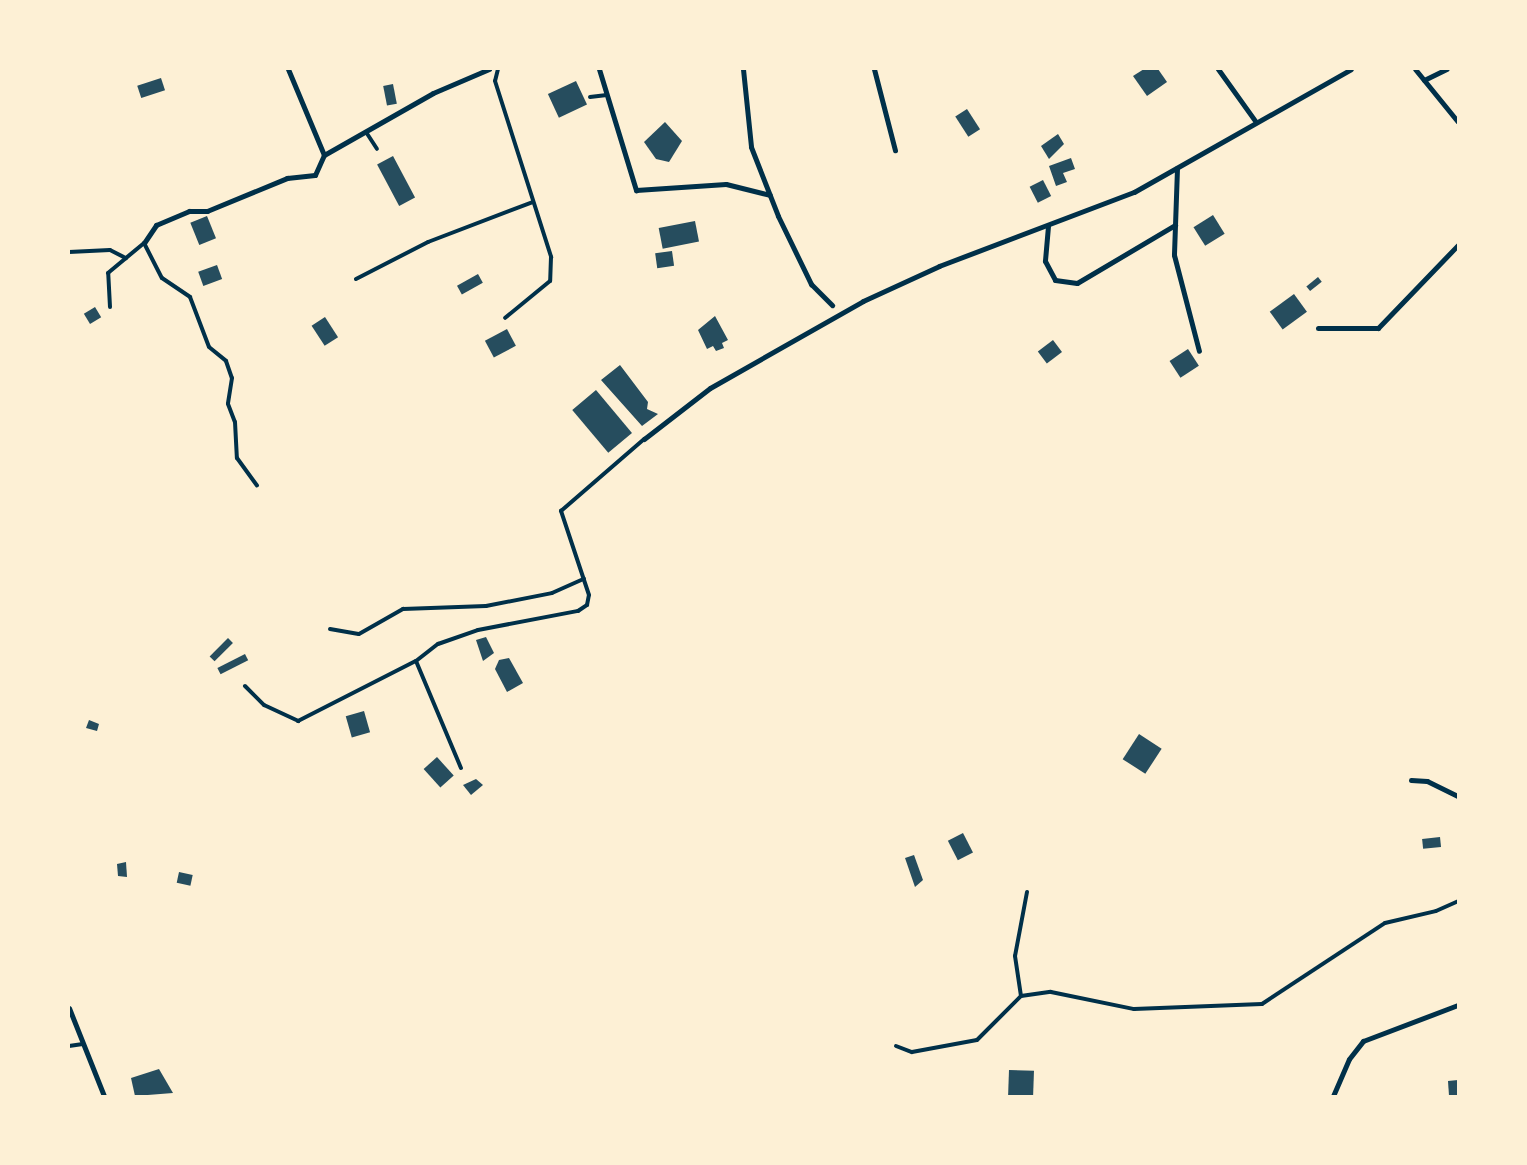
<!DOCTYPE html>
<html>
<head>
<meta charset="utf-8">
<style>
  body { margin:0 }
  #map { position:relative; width:1527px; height:1165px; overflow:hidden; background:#fdf0d5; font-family:"Space Grotesk",sans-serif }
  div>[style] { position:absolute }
  .building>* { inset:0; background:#264d5e; transform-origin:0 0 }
  .service>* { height:4px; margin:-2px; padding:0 2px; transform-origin:2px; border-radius:2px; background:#003049 }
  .minor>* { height:5px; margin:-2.5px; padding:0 2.5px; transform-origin:2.5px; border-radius:2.5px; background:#003049 }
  span { translate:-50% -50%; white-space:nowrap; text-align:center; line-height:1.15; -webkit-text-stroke:4px #fdf0d5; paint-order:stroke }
  .frame { position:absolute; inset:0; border:70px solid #fdf0d5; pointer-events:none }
</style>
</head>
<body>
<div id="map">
  <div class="building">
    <div style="clip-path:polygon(1144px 69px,1158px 69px,1167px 82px,1147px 96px,1133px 76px)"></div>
    <div style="left:161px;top:78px;width:13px;height:25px;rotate:72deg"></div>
    <div style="left:576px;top:81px;width:26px;height:31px;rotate:65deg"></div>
    <div style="left:393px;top:84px;width:20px;height:10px;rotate:79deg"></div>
    <div style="left:967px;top:109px;width:24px;height:14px;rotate:57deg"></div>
    <div style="clip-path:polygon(665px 122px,682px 141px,669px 162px,656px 159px,644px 142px)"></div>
    <div style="clip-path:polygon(1058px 134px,1064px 144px,1049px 159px,1041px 146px)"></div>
    <div style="left:393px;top:156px;width:47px;height:18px;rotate:62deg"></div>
    <div style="clip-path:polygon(1071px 158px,1075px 169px,1063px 173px,1067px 182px,1056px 186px,1049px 166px)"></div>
    <div style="left:1043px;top:180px;width:18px;height:15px;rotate:63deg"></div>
    <div style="left:1213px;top:215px;width:22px;height:23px;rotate:58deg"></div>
    <div style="left:207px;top:216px;width:24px;height:18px;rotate:68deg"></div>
    <div style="left:695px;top:221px;width:21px;height:37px;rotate:79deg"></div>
    <div style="left:672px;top:251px;width:15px;height:17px;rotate:82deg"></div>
    <div style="left:217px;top:265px;width:15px;height:20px;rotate:70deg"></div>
    <div style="left:478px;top:274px;width:10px;height:24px;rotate:61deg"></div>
    <div style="left:1318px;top:277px;width:6px;height:15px;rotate:51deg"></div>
    <div style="left:1294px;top:294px;width:22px;height:30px;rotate:54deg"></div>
    <div style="left:95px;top:307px;width:12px;height:13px;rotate:59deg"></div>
    <div style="clip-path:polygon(715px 316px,728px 340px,722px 343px,724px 348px,716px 351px,713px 346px,707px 349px,698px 330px)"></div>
    <div style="left:325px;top:317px;width:24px;height:16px;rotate:57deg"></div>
    <div style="left:507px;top:329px;width:19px;height:25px;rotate:62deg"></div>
    <div style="left:1053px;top:340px;width:15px;height:19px;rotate:53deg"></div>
    <div style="left:1188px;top:349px;width:20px;height:22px;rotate:57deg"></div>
    <div style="clip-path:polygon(620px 365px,648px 402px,647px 409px,658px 414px,642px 426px,601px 380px)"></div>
    <div style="left:596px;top:390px;width:56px;height:31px;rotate:50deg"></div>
    <div style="clip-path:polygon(486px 637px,494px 653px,483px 661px,476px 640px)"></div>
    <div style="left:228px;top:638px;width:7px;height:26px;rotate:45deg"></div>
    <div style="left:245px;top:654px;width:7px;height:31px;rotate:63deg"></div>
    <div style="clip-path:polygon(509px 658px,523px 683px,507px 692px,495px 669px,499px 660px)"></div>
    <div style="left:364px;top:711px;width:22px;height:19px;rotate:74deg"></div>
    <div style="clip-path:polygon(89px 720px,99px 724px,97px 731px,86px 728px)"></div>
    <div style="left:1139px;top:734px;width:27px;height:30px;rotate:33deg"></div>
    <div style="left:437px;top:757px;width:25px;height:18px;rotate:48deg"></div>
    <div style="clip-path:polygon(476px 779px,483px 785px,471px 795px,463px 785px)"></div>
    <div style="left:963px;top:833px;width:22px;height:17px;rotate:63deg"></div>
    <div style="left:1440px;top:837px;width:10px;height:18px;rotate:84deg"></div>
    <div style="clip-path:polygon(914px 855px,923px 880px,915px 887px,905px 858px)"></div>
    <div style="clip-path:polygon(126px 862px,127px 877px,118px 876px,117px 864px)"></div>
    <div style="left:179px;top:872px;width:14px;height:11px;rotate:12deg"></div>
    <div style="clip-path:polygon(159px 1069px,173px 1093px,135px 1096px,131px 1078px)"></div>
    <div style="left:1009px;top:1070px;width:25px;height:26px;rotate:2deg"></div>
    <div style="clip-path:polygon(1458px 1080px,1458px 1096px,1449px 1096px,1448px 1081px)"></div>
  </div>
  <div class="service">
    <div style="left:498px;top:69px;width:12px;rotate:104deg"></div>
    <div style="left:495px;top:81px;width:185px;rotate:72.3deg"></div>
    <div style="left:551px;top:257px;width:24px;rotate:92deg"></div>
    <div style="left:550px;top:281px;width:58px;rotate:140.6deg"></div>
    <div style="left:590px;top:97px;width:17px;rotate:-7deg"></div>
    <div style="left:366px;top:132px;width:20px;rotate:57deg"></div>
    <div style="left:69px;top:252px;width:41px;rotate:-2.8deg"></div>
    <div style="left:110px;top:250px;width:18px;rotate:27deg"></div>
    <div style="left:356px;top:279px;width:81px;rotate:-27.2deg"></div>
    <div style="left:428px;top:242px;width:112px;rotate:-20.9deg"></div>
    <div style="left:110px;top:307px;width:34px;rotate:-93deg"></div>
    <div style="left:108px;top:273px;width:47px;rotate:-39.8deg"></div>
    <div style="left:144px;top:243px;width:39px;rotate:63deg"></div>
    <div style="left:162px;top:278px;width:34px;rotate:34deg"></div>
    <div style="left:190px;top:297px;width:53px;rotate:69.2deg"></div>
    <div style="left:209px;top:347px;width:22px;rotate:39deg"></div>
    <div style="left:226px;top:361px;width:18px;rotate:71deg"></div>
    <div style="left:232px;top:378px;width:26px;rotate:99deg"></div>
    <div style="left:228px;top:404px;width:19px;rotate:69deg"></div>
    <div style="left:235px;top:422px;width:36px;rotate:87deg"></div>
    <div style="left:237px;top:458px;width:34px;rotate:54deg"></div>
    <div style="left:330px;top:629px;width:29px;rotate:10deg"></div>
    <div style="left:359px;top:634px;width:51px;rotate:-29.6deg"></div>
    <div style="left:403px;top:609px;width:83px;rotate:-2.1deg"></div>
    <div style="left:486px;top:606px;width:67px;rotate:-11.1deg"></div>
    <div style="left:552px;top:593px;width:35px;rotate:-24deg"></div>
    <div style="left:416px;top:661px;width:116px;rotate:67.2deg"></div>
    <div style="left:245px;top:686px;width:27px;rotate:45deg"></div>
    <div style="left:264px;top:705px;width:38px;rotate:25deg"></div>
    <div style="left:298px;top:721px;width:132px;rotate:-27deg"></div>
    <div style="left:416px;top:661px;width:28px;rotate:-38deg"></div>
    <div style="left:438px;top:644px;width:42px;rotate:-19.3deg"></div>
    <div style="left:478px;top:630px;width:102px;rotate:-10.8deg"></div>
    <div style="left:578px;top:611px;width:11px;rotate:-34deg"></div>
    <div style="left:587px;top:605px;width:10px;rotate:-79deg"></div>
    <div style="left:589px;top:595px;width:89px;rotate:-108.4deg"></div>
    <div style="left:561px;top:511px;width:110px;rotate:-40.9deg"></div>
    <div style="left:1027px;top:892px;width:65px;rotate:100.6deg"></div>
    <div style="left:1015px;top:956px;width:40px;rotate:81.5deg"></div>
    <div style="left:1021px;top:996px;width:30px;rotate:-8deg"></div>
    <div style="left:1051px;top:992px;width:85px;rotate:11.6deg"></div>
    <div style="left:1134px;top:1009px;width:128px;rotate:-2.2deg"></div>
    <div style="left:1262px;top:1004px;width:147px;rotate:-33.4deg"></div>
    <div style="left:1385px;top:923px;width:52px;rotate:-13.2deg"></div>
    <div style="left:1436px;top:911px;width:24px;rotate:-24deg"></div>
    <div style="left:69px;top:1046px;width:14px;rotate:-8deg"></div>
    <div style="left:896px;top:1046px;width:17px;rotate:21deg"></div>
    <div style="left:912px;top:1052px;width:66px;rotate:-10.5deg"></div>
    <div style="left:977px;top:1040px;width:62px;rotate:-45deg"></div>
  </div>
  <div class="minor">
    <div style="left:288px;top:69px;width:93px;rotate:67.3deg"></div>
    <div style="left:599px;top:69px;width:127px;rotate:73deg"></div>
    <div style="left:636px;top:190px;width:90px;rotate:-3.8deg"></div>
    <div style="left:726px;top:184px;width:45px;rotate:14deg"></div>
    <div style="left:743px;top:69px;width:78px;rotate:84.1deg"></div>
    <div style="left:751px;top:147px;width:74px;rotate:68.6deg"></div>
    <div style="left:778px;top:216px;width:76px;rotate:64.1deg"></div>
    <div style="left:811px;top:284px;width:30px;rotate:45deg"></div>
    <div style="left:874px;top:69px;width:84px;rotate:75.5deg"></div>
    <div style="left:1218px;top:69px;width:65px;rotate:54.4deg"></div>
    <div style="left:1415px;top:69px;width:68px;rotate:50.9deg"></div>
    <div style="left:1424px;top:80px;width:25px;rotate:-26deg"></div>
    <div style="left:1177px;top:168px;width:87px;rotate:92deg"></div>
    <div style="left:1174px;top:255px;width:99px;rotate:75.4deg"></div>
    <div style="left:1048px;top:226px;width:35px;rotate:95deg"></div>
    <div style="left:1045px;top:261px;width:21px;rotate:62deg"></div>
    <div style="left:1055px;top:280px;width:22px;rotate:8deg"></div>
    <div style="left:1077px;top:283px;width:114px;rotate:-30.6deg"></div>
    <div style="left:144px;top:243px;width:22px;rotate:-56deg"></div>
    <div style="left:156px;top:225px;width:36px;rotate:-23deg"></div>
    <div style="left:189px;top:211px;width:18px"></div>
    <div style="left:207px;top:211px;width:87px;rotate:-22.4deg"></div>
    <div style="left:287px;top:178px;width:28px;rotate:-6deg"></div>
    <div style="left:315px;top:175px;width:22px;rotate:-66deg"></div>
    <div style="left:324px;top:155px;width:125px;rotate:-29.6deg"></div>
    <div style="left:433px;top:93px;width:61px;rotate:-23.2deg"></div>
    <div style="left:1318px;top:328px;width:60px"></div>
    <div style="left:1378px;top:328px;width:115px;rotate:-46.1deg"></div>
    <div style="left:644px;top:439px;width:83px;rotate:-37.7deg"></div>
    <div style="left:710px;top:388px;width:176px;rotate:-29.6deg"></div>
    <div style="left:863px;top:301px;width:84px;rotate:-24.7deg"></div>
    <div style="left:939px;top:266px;width:209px;rotate:-20.8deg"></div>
    <div style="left:1134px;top:192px;width:249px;rotate:-29.5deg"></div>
    <div style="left:1411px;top:780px;width:16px;rotate:4deg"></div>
    <div style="left:1427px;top:781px;width:34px;rotate:26deg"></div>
    <div style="left:69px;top:1008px;width:95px;rotate:68.3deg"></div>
    <div style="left:1333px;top:1096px;width:40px;rotate:-66.6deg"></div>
    <div style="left:1349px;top:1059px;width:23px;rotate:-52deg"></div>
    <div style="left:1363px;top:1041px;width:102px;rotate:-20.8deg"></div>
  </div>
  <div class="frame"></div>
</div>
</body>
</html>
